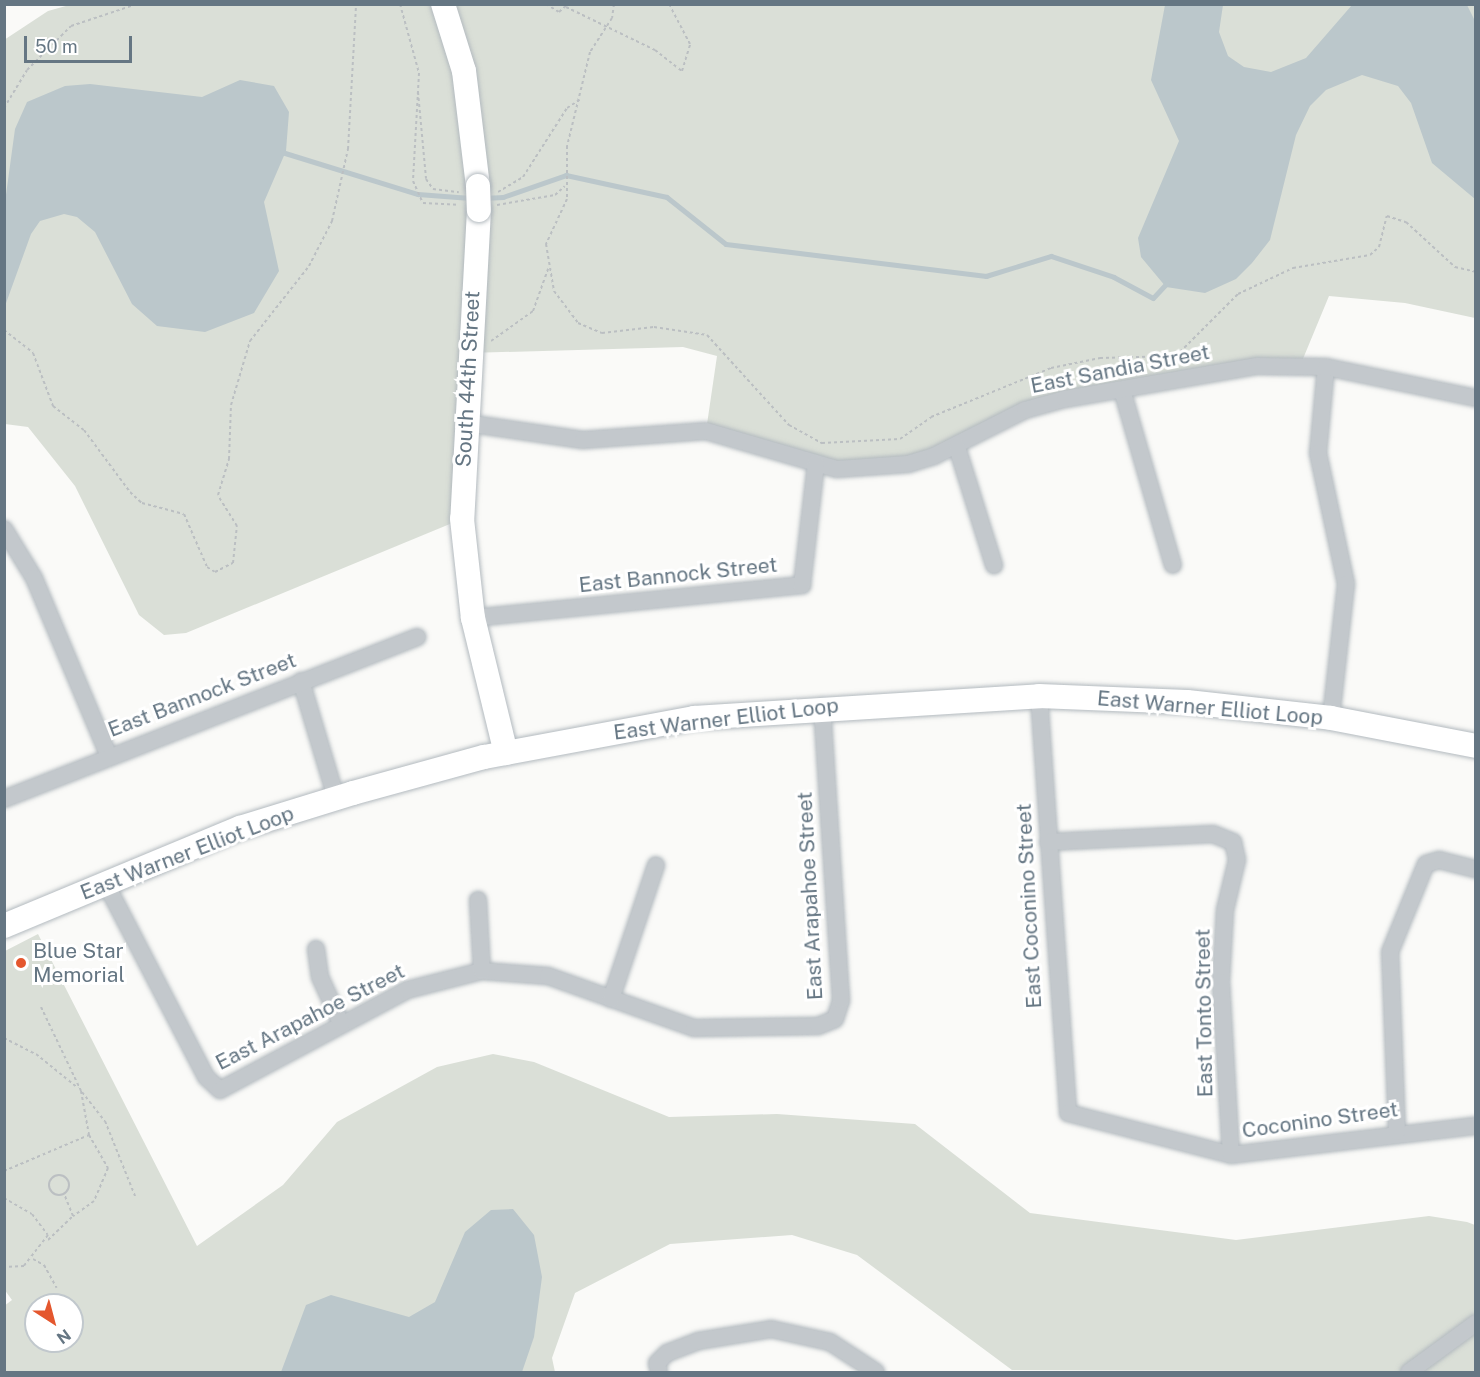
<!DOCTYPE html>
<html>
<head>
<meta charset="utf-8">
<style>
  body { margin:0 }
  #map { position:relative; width:1480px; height:1377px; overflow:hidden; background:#fafaf8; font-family:"Public Sans",sans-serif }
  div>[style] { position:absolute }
  .green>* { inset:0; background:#dadfd7 }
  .water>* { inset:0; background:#bbc7cb }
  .stream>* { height:4.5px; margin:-2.25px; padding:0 2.25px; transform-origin:2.25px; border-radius:2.25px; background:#bbc7cb }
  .path>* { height:2px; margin-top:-1px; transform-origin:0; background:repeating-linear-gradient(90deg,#bbbfc2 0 3px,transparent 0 6px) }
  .path>.ring { margin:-1px; padding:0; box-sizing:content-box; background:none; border:2px solid #bbbfc2; border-radius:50% }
  .roads { filter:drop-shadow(0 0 2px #b3babf) drop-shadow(0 0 2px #b3babf) }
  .street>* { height:16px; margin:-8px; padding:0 8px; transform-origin:8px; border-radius:8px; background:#c3c8cc }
  .secondary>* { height:24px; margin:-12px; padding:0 12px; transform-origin:12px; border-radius:12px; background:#fff }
  .bridges { filter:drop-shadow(0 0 2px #b3babf) drop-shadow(0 0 2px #b3babf) }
  .secondary-bridge>* { height:24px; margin:-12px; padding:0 12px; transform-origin:12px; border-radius:12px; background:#fff }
  .dots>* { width:16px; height:16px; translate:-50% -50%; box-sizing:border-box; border:3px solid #fff; border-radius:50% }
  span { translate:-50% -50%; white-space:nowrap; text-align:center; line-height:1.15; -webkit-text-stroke:6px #fff; paint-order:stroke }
  .street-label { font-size:21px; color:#657683 }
  .poi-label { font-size:21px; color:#657683 }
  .left { translate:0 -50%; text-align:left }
  .frame { position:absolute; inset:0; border:6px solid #657683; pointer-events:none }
  .north { position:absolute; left:24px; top:1293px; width:60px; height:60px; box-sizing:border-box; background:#fff; border:2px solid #c1c8cd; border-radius:50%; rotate:144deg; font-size:16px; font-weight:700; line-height:24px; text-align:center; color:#657683 }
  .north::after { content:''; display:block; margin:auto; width:21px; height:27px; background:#e4572e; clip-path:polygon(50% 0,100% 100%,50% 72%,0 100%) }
  .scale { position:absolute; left:24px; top:36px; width:108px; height:27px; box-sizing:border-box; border:3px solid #657683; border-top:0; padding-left:8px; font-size:18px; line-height:21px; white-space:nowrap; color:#657683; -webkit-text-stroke:4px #fff; paint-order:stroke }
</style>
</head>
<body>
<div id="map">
  <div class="green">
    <div style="clip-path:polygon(73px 4px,1475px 5px,1475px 318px,1405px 303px,1329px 296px,1300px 366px,1065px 399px,934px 456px,837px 469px,706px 431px,717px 356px,683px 347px,469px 353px,462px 519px,186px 633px,164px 635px,139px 615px,75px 486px,28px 427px,5px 424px,4px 40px,48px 11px)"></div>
    <div style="clip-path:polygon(evenodd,38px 934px,197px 1246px,283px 1185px,337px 1122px,437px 1067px,493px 1054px,534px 1062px,669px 1117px,777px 1114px,915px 1124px,1030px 1213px,1236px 1240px,1429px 1216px,1467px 1222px,1475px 1225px,1475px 1372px,1012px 1370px,857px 1255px,792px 1235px,670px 1244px,575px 1293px,552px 1358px,555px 1372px,5px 1372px,4px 1306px,12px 1300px,4px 1289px,5px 951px,38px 934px,36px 1305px,72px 1305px,72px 1341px,36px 1341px,36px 1305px)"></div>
  </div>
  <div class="water">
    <div style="clip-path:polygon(1165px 5px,1223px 5px,1219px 32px,1228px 56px,1244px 67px,1271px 72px,1306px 58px,1352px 5px,1467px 5px,1476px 23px,1475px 199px,1432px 163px,1411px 103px,1398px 86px,1362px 75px,1326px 90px,1310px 106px,1296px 135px,1270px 240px,1252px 263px,1236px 279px,1205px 293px,1166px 287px,1141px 257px,1138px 238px,1179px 141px,1151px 80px)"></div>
    <div style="clip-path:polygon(240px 80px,274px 86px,289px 112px,286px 151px,264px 202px,279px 271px,254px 313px,205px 332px,157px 326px,132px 304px,95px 232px,77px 217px,64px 214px,40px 221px,31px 234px,5px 306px,5px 202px,15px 129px,27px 102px,65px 86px,90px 84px,202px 97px)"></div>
    <div style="clip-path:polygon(513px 1209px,534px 1235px,542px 1277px,534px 1337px,522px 1372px,281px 1372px,306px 1305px,331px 1295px,409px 1317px,435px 1302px,465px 1232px,491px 1210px)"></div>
  </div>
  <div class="stream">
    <div style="left:282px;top:152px;width:142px;rotate:17.2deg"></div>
    <div style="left:418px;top:194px;width:52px;rotate:4.4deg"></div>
    <div style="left:484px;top:198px;width:19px;rotate:-3deg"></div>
    <div style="left:503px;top:197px;width:67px;rotate:-19.2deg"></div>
    <div style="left:566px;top:175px;width:103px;rotate:12.3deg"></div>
    <div style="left:667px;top:197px;width:75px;rotate:38.5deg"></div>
    <div style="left:726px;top:244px;width:262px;rotate:7deg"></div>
    <div style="left:986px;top:276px;width:68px;rotate:-17.1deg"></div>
    <div style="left:1051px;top:256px;width:66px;rotate:18.4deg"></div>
    <div style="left:1114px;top:277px;width:44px;rotate:28.3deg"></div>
    <div style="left:1153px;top:298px;width:21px;rotate:-47deg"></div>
  </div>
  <div class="path">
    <div style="left:400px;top:4px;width:72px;rotate:74.6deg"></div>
    <div style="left:419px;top:73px;width:108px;rotate:93.2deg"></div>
    <div style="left:413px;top:181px;width:24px;rotate:66deg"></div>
    <div style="left:423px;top:203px;width:35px;rotate:3deg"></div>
    <div style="left:546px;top:4px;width:15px;rotate:32deg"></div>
    <div style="left:559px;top:12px;width:12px;rotate:-42deg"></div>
    <div style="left:614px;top:4px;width:14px;rotate:98deg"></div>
    <div style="left:612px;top:18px;width:40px;rotate:122.9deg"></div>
    <div style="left:590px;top:52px;width:97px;rotate:103.7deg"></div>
    <div style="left:567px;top:146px;width:53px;rotate:90deg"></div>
    <div style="left:567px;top:199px;width:50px;rotate:115deg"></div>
    <div style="left:546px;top:244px;width:48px;rotate:80.3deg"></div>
    <div style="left:554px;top:291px;width:40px;rotate:53deg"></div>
    <div style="left:578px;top:323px;width:26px;rotate:23deg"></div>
    <div style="left:602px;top:333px;width:52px;rotate:-6.6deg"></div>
    <div style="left:654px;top:327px;width:54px;rotate:8.6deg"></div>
    <div style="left:707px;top:335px;width:122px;rotate:47.7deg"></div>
    <div style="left:789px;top:425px;width:38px;rotate:29deg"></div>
    <div style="left:822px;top:443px;width:78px;rotate:-2.9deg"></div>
    <div style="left:900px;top:439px;width:38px;rotate:-35deg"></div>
    <div style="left:931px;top:417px;width:130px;rotate:-22.2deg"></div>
    <div style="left:1051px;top:368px;width:50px;rotate:-11.5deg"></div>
    <div style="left:1100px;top:358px;width:76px;rotate:-1.5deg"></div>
    <div style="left:1176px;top:356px;width:88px;rotate:-45deg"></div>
    <div style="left:1238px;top:294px;width:61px;rotate:-25.3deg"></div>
    <div style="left:1293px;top:268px;width:78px;rotate:-9.6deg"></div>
    <div style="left:1370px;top:255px;width:12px;rotate:-42deg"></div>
    <div style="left:1379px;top:247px;width:32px;rotate:-76deg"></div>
    <div style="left:1387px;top:216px;width:20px;rotate:18deg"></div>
    <div style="left:1406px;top:222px;width:67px;rotate:42.6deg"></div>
    <div style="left:1455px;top:267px;width:22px;rotate:13deg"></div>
    <div style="left:566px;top:7px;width:99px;rotate:25.8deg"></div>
    <div style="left:655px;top:50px;width:34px;rotate:38deg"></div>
    <div style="left:682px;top:71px;width:28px;rotate:-73deg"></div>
    <div style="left:690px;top:44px;width:45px;rotate:-117.7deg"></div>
    <div style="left:418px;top:92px;width:87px;rotate:84.7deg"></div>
    <div style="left:426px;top:179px;width:12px;rotate:55deg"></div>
    <div style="left:433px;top:189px;width:26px;rotate:7deg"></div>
    <div style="left:4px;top:108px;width:44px;rotate:-58.8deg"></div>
    <div style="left:27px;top:70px;width:62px;rotate:-45deg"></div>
    <div style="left:71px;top:26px;width:70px;rotate:-18.4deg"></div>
    <div style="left:498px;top:192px;width:29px;rotate:-31deg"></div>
    <div style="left:523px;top:177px;width:82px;rotate:-57.5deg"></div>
    <div style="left:567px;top:108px;width:17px;rotate:-33deg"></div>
    <div style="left:497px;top:205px;width:59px;rotate:-9.8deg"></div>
    <div style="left:555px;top:195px;width:13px;rotate:-42deg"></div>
    <div style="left:4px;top:330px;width:37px;rotate:38deg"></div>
    <div style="left:33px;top:353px;width:57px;rotate:69.3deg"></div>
    <div style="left:53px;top:406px;width:39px;rotate:38deg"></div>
    <div style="left:84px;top:430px;width:77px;rotate:53.4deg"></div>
    <div style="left:130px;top:492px;width:16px;rotate:43deg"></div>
    <div style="left:142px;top:503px;width:43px;rotate:14.7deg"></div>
    <div style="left:184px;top:514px;width:58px;rotate:66.5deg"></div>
    <div style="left:207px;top:567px;width:9px;rotate:32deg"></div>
    <div style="left:215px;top:572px;width:20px;rotate:-27deg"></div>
    <div style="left:233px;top:563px;width:37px;rotate:-84deg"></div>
    <div style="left:237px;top:526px;width:36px;rotate:-122deg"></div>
    <div style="left:218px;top:495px;width:38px;rotate:-73deg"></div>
    <div style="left:229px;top:459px;width:54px;rotate:-87.9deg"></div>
    <div style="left:231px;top:405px;width:67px;rotate:-73.5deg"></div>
    <div style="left:250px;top:341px;width:95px;rotate:-51.8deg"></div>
    <div style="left:309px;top:266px;width:51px;rotate:-62.9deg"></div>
    <div style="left:332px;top:221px;width:74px;rotate:-77.5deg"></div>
    <div style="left:348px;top:149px;width:145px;rotate:-86.8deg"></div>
    <div style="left:491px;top:341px;width:52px;rotate:-35.5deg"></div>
    <div style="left:533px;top:311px;width:45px;rotate:-70.3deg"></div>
    <div style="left:41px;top:1007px;width:93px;rotate:64.5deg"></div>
    <div style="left:81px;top:1091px;width:45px;rotate:79.7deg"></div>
    <div style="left:89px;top:1135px;width:38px;rotate:60deg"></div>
    <div style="left:108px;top:1168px;width:36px;rotate:113deg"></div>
    <div style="left:94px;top:1201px;width:26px;rotate:144deg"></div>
    <div style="left:4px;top:1038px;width:36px;rotate:27deg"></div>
    <div style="left:36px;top:1054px;width:54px;rotate:39deg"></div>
    <div style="left:82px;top:1092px;width:37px;rotate:52deg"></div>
    <div style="left:105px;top:1121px;width:81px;rotate:68.2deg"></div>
    <div style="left:4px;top:1171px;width:92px;rotate:-23deg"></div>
    <div class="ring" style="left:49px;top:1175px;width:18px;height:18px"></div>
    <div style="left:4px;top:1198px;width:32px;rotate:30deg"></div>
    <div style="left:32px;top:1214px;width:26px;rotate:53deg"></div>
    <div style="left:48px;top:1235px;width:39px;rotate:128deg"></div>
    <div style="left:24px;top:1266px;width:20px;rotate:177deg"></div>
    <div style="left:48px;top:1240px;width:35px;rotate:-44deg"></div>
    <div style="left:73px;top:1216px;width:24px;rotate:-112deg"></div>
    <div style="left:33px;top:1259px;width:13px;rotate:29deg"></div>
    <div style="left:44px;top:1265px;width:26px;rotate:61deg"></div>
  </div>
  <div class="roads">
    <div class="street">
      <div style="left:1326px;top:367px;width:86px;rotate:95.3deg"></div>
      <div style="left:1318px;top:453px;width:134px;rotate:77.9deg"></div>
      <div style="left:1346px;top:584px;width:135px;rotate:96.4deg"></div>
      <div style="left:1122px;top:390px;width:182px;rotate:73.8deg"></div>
      <div style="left:466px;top:423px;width:118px;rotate:8.3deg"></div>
      <div style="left:583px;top:440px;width:123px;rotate:-4.2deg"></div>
      <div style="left:706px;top:431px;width:136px;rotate:16.2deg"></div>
      <div style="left:837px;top:469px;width:71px;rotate:-4deg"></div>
      <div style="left:908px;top:464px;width:27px;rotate:-17deg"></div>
      <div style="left:934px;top:456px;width:102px;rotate:-26.8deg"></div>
      <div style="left:1025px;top:410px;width:41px;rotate:-15.4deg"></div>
      <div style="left:1065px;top:399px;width:195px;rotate:-9.8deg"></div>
      <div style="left:1257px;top:366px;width:69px;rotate:0.8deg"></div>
      <div style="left:1326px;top:367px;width:153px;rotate:11.7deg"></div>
      <div style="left:957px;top:447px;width:124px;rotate:72.6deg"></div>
      <div style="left:4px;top:529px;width:57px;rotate:58.5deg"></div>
      <div style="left:34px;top:578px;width:191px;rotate:67.2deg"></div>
      <div style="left:473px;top:618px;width:331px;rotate:-5.7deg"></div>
      <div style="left:802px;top:585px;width:122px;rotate:-83.4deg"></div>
      <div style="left:301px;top:681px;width:122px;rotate:73.3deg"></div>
      <div style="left:1039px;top:696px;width:418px;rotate:86deg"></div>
      <div style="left:1068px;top:1113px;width:168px;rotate:14.4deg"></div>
      <div style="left:1231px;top:1155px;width:247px;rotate:-6.8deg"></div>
      <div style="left:4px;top:799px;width:444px;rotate:-21.4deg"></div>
      <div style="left:1048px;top:842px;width:165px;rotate:-2.8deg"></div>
      <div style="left:1213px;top:834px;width:22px;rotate:22deg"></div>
      <div style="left:1233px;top:842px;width:18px;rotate:77deg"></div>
      <div style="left:1237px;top:860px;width:51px;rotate:103.5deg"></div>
      <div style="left:1225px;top:910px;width:72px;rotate:93.2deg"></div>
      <div style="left:1221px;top:982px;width:173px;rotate:86.7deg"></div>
      <div style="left:105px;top:882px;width:220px;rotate:62.6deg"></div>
      <div style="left:206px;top:1077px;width:19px;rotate:43deg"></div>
      <div style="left:220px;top:1090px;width:212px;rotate:-28.1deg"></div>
      <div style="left:407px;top:990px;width:77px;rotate:-14.2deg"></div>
      <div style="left:482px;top:971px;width:66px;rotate:4.3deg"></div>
      <div style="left:548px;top:976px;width:155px;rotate:19.6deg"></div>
      <div style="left:694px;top:1028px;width:124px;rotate:-0.9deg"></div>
      <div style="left:818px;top:1026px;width:18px;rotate:-22deg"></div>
      <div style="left:835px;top:1019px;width:20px;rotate:-72deg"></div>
      <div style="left:841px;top:1000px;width:295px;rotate:-93.7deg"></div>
      <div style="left:478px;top:900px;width:71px;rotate:86.8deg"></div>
      <div style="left:316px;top:949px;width:28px;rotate:82deg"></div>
      <div style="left:320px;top:977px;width:51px;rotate:65.5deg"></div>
      <div style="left:611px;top:999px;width:141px;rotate:-71.4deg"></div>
      <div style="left:1397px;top:1132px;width:180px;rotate:-92.2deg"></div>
      <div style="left:1390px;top:952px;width:95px;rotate:-67.8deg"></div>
      <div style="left:1426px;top:864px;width:14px;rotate:-17deg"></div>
      <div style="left:1439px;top:860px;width:38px;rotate:14deg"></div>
      <div style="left:659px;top:1372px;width:9px;rotate:-103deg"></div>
      <div style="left:657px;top:1363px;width:14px;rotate:-45deg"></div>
      <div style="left:667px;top:1353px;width:33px;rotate:-21deg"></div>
      <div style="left:698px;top:1341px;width:74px;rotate:-9.3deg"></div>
      <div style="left:771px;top:1329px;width:60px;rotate:12.4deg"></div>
      <div style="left:830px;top:1342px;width:55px;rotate:33.1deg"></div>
      <div style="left:1409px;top:1372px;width:83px;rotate:-36.2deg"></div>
    </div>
    <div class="secondary">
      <div style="left:443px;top:4px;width:70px;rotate:72.6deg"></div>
      <div style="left:464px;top:71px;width:116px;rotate:83.1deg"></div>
      <div style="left:479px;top:210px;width:309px;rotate:93.1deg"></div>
      <div style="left:462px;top:519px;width:100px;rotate:83.7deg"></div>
      <div style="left:473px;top:618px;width:139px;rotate:76.3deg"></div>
      <div style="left:4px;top:926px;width:256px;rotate:-22.6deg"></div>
      <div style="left:240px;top:828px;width:118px;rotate:-17.2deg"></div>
      <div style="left:353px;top:793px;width:136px;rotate:-15.4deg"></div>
      <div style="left:484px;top:757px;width:214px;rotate:-10.5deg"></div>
      <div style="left:694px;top:718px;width:346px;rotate:-3.6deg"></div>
      <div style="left:1039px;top:696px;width:148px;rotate:2.3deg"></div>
      <div style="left:1187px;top:702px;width:145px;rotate:6.3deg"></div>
      <div style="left:1331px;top:718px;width:148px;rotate:10.9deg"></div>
    </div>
  </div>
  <div class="bridges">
    <div class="secondary-bridge">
      <div style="left:478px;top:186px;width:24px;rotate:88deg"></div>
    </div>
  </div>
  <div class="dots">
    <div style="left:21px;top:963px;background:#e4572e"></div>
  </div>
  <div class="street-label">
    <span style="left:1120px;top:369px;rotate:-11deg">East Sandia Street</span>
    <span style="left:468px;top:379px;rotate:-87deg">South 44th Street</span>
    <span style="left:678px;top:575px;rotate:-6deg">East Bannock Street</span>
    <span style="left:202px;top:695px;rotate:-21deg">East Bannock Street</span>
    <span style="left:1210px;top:708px;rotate:5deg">East Warner Elliot Loop</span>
    <span style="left:726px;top:719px;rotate:-7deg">East Warner Elliot Loop</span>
    <span style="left:187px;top:853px;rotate:-21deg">East Warner Elliot Loop</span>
    <span style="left:810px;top:896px;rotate:-93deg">East Arapahoe Street</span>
    <span style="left:1029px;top:906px;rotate:-93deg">East Coconino Street</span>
    <span style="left:1204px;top:1013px;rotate:-91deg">East Tonto Street</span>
    <span style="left:310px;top:1017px;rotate:-27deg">East Arapahoe Street</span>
    <span style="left:1320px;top:1120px;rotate:-8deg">Coconino Street</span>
  </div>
  <div class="poi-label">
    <span class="left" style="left:33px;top:963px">Blue Star<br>Memorial</span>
  </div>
  <div class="frame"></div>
  <div class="north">N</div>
  <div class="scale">50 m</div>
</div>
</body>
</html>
